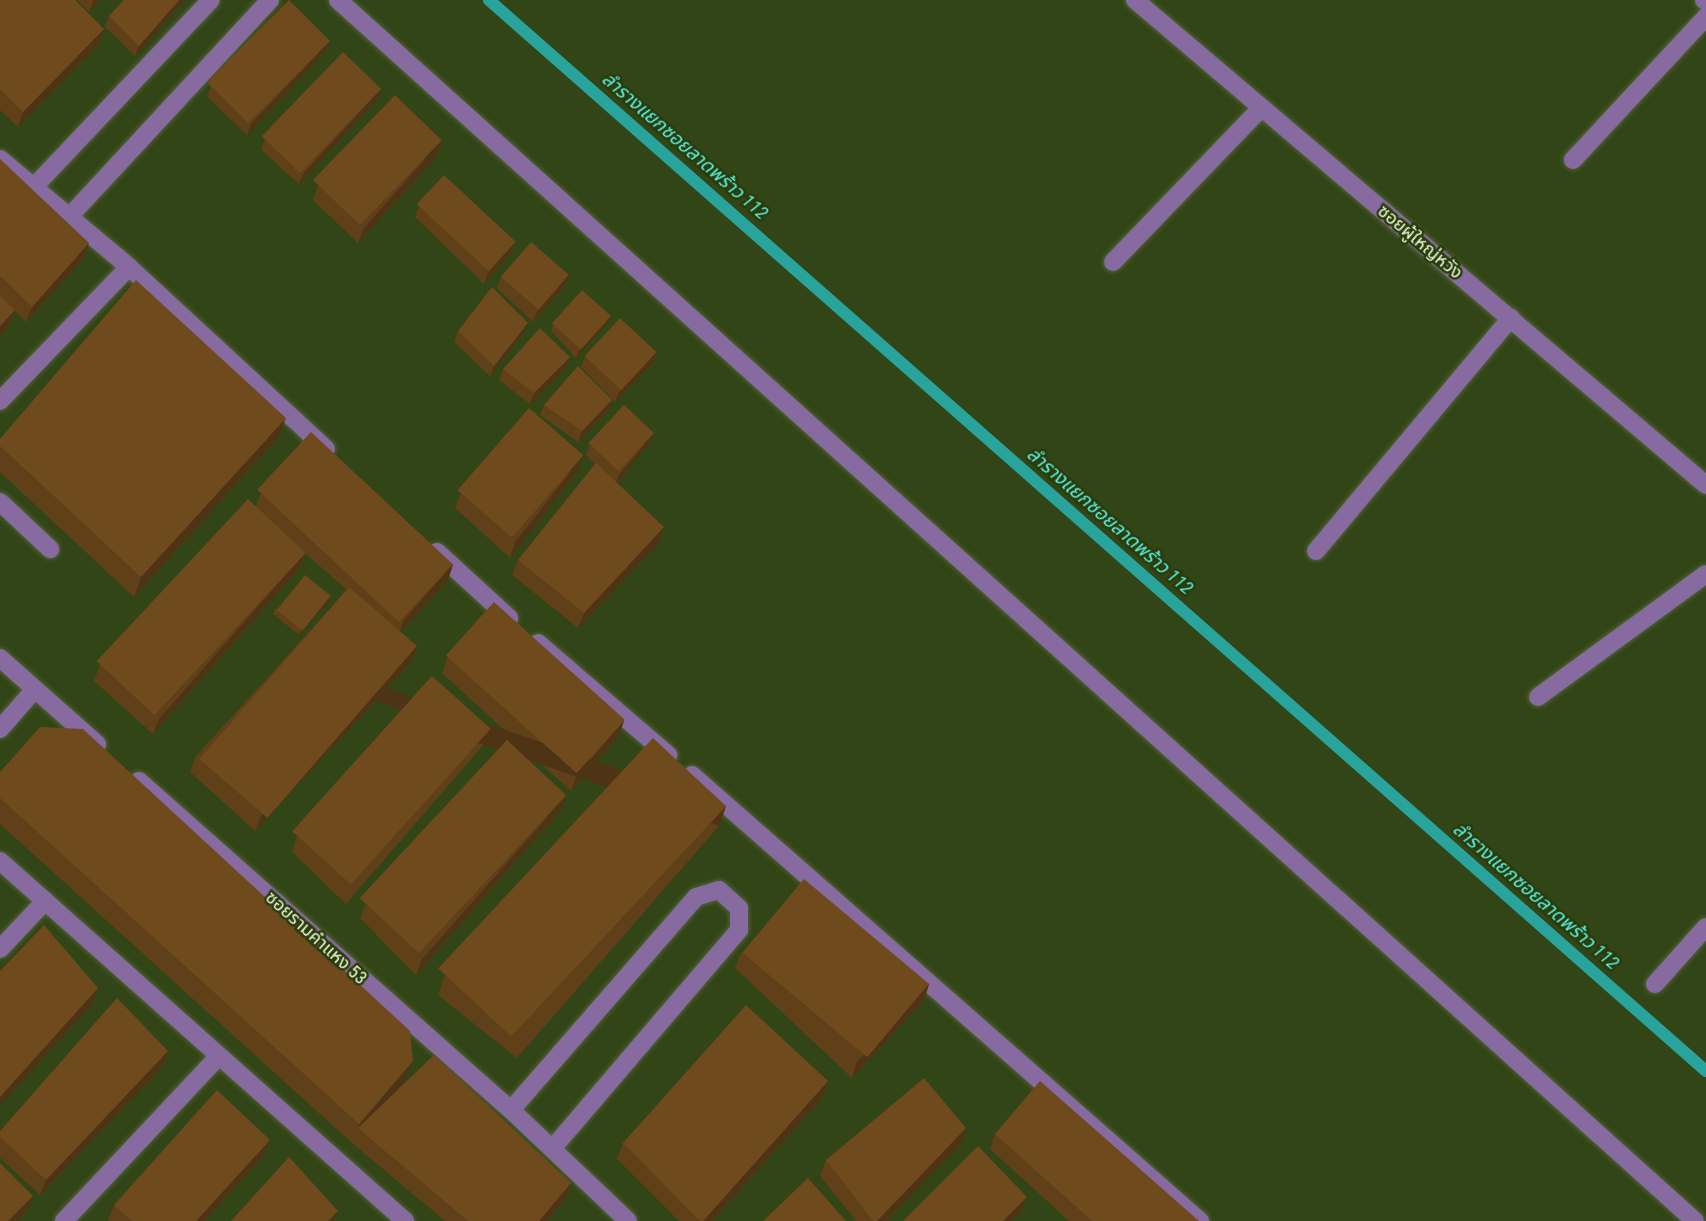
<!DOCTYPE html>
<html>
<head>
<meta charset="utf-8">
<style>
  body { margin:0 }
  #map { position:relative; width:1706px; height:1221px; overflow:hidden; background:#324516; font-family:"Roboto Condensed","Noto Sans Thai",sans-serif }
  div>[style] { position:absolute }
  .stream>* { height:12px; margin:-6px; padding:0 6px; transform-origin:6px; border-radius:6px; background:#28a49d }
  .roads { filter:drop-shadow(0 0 2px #4f6236) drop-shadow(0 0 2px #4f6236) }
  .lane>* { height:18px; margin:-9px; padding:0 9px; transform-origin:9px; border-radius:9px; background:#876ba0 }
  .street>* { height:18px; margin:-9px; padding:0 9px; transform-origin:9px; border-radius:9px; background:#876ba0 }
  .wall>* { inset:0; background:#5f4019 }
  .shaded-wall>* { inset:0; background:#4e3414; transform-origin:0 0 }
  .building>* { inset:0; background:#6f4a1d; transform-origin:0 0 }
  span { translate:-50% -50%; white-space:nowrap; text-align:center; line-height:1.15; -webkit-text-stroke:5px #283b09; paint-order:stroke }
  .street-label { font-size:18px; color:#eaf8dd }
  .water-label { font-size:19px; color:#5af2e7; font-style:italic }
</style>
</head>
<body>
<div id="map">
  <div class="stream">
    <div style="left:489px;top:0;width:1621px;rotate:41.35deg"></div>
  </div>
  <div class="roads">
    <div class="lane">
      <div style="left:1113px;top:262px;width:214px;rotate:-46.1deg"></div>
      <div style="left:1538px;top:697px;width:208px;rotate:-36.2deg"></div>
      <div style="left:511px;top:1110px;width:282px;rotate:-49deg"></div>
      <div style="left:696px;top:897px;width:24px;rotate:-17deg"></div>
      <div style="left:719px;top:890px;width:27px;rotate:42deg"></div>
      <div style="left:739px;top:908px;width:22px;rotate:90deg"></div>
      <div style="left:739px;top:930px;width:288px;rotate:130.5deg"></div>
    </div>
    <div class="street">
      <div style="left:338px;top:0;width:1825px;rotate:41.98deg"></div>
      <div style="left:1135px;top:0;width:749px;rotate:40.34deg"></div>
      <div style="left:1704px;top:0;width:2px;rotate:27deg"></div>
      <div style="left:0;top:159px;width:168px;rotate:39.9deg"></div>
      <div style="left:129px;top:267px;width:268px;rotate:42.7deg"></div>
      <div style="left:1573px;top:160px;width:195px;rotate:-47.1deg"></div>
      <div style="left:32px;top:189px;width:260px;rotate:-46.6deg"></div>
      <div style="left:69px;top:217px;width:296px;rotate:-47.2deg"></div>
      <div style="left:0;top:401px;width:186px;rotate:-46.1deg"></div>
      <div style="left:0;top:502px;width:69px;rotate:43.2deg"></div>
      <div style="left:1316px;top:551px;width:304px;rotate:-50.1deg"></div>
      <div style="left:437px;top:552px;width:98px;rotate:42.5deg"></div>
      <div style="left:538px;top:643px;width:172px;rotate:40.7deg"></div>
      <div style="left:0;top:658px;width:130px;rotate:41.6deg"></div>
      <div style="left:0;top:729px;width:53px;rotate:-48.8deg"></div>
      <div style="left:692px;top:775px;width:676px;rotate:41.28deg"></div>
      <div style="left:139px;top:781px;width:497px;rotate:41.5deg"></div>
      <div style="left:511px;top:1110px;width:161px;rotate:43.5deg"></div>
      <div style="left:0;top:861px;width:542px;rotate:41.63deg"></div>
      <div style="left:0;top:949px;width:66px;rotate:-46.8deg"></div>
      <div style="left:1655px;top:984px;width:76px;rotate:-48.2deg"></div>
      <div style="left:64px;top:1221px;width:226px;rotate:-46.8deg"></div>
    </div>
  </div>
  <div class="wall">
    <div style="clip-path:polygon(0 0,104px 29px,99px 44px,18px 127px,0 110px)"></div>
    <div style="clip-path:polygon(77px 0,100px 0,89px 12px)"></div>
    <div style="clip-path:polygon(124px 0,185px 0,135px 56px,105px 27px,109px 16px)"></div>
    <div style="clip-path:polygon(326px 51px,247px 135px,207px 97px,211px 86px)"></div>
    <div style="clip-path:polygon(381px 89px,377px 100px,299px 184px,261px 150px,265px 139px)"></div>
    <div style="clip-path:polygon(437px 156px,358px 243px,313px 200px,318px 185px)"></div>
    <div style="clip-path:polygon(0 159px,84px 258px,26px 322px,15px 311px,9px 326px,0 336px)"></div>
    <div style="clip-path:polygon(419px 206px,515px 242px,511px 253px,484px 284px,415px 217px)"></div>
    <div style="clip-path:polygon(501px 277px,565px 286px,533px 322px,497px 288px)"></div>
    <div style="clip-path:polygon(611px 316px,609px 321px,576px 358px,551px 331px,553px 325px)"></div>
    <div style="clip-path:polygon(458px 331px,524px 333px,490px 376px,454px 342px)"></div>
    <div style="clip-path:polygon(570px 357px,566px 368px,530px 404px,499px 380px,503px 369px)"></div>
    <div style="clip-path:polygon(585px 357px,653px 363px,615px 402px,581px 367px)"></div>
    <div style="clip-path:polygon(612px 400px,608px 411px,578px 442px,540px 415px,544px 405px)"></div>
    <div style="clip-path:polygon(278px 438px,134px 597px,0 472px,0 439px)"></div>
    <div style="clip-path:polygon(650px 443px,617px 483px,659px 543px,578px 628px,512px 575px,518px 560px,595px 464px,586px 455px,590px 444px)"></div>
    <div style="clip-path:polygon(578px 471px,510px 558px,455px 508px,461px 493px)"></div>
    <div style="clip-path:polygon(261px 493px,453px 564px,448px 580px,401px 632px,412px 661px,255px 831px,190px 772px,196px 756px,347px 590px,305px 553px,300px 568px,153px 734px,94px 681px,100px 665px,256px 506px)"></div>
    <div style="clip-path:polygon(331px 596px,329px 601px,299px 635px,273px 614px,275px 609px)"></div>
    <div style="clip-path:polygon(448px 657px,624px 721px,618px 737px,571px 791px,442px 673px)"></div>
    <div style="clip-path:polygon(490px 729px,484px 744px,346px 904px,292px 852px,297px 836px)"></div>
    <div style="clip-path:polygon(0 772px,406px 1080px,400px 1088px,571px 1183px,565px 1199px,547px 1221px,445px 1221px,352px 1143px,0 824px)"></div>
    <div style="clip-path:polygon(726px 806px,719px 826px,517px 1058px,438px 995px,445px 975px)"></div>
    <div style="clip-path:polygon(561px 810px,416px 975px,360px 918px,366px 903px)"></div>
    <div style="clip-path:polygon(741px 952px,929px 984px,924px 1000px,852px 1078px,735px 968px)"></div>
    <div style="clip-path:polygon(168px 1051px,163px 1066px,40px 1195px,0 1158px,0 1131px)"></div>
    <div style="clip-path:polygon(828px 1081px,823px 1097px,712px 1221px,679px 1221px,617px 1159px,623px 1143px)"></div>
    <div style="clip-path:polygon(995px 1134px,1199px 1221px,1069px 1221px,990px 1149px)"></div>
    <div style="clip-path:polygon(961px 1144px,886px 1221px,856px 1221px,820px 1176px,826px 1160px)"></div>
    <div style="clip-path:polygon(264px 1155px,204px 1221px,109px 1221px,108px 1220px,114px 1205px)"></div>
  </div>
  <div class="shaded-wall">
    <div style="clip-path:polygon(94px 0,100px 0,89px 12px)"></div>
    <div style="clip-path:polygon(179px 0,185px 0,135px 56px,139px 46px)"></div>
    <div style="clip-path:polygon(104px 29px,99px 44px,18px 127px,23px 112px)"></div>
    <div style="clip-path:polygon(330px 41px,326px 51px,247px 135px,251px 124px)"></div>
    <div style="clip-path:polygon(381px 89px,377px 100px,299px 184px,303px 174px)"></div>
    <div style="clip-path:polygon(442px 140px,437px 156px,358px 243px,364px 228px)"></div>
    <div style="clip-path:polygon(515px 242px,511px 253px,484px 284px,488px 273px)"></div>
    <div style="clip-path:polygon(89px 243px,84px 258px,26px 322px,32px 307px)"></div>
    <div style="clip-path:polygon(569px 275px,565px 286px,533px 322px,537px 312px)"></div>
    <div style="clip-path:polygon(15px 310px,9px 326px,0 336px,0 326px)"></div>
    <div style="clip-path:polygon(611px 316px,609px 321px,576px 358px,578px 352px)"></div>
    <div style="clip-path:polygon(528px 323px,524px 333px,490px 376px,494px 366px)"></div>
    <div style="clip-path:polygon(657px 352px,653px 363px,615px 402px,619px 392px)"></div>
    <div style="clip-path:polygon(570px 357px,566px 368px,530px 404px,534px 393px)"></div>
    <div style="clip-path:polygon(612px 400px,608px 411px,578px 442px,582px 431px)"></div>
    <div style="clip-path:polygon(286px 418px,278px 438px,134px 597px,141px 577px)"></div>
    <div style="clip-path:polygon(654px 433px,650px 443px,615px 485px,619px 475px)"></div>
    <div style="clip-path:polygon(584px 455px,578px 471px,510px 558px,515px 542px)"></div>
    <div style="clip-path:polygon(664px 527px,659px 543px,578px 628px,584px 613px)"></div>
    <div style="clip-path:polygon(305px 553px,300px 568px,153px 734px,159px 719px)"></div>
    <div style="clip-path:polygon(453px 564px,448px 580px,398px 635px,404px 620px)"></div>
    <div style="clip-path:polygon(331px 596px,329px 601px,299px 635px,301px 629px)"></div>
    <div style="clip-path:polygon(417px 646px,412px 661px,255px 831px,261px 816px)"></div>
    <div style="clip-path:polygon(624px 721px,618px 737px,571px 791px,577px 775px)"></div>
    <div style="left:490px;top:729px;width:16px;height:211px;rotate:112deg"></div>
    <div style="clip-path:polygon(567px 795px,561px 810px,416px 975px,422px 959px)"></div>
    <div style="left:726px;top:806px;width:21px;height:308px;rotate:109deg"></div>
    <div style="clip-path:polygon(929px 984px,924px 1000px,852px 1078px,857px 1062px)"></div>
    <div style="clip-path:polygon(98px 988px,93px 1003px,0 1106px,0 1097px)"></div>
    <div style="clip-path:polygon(168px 1051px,163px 1066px,40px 1195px,46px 1180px)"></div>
    <div style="clip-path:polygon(413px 1061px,406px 1080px,362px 1132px,358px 1128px,359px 1124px)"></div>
    <div style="clip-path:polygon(828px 1081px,823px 1097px,712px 1221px,703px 1221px)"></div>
    <div style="clip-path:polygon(966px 1128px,961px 1144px,886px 1221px,877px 1221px)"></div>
    <div style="clip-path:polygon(270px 1140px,264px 1155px,204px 1221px,196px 1221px)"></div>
    <div style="clip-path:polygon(571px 1183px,565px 1199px,547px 1221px,539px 1221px)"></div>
    <div style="clip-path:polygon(33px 1196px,27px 1211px,17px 1221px,8px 1221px)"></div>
    <div style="clip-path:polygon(1027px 1197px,1021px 1212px,1012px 1221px,1003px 1221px)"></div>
    <div style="clip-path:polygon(338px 1211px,334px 1221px,328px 1221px)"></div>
  </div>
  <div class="building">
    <div style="clip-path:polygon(0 0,75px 0,104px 29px,23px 112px,0 89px)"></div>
    <div style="clip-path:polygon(124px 0,179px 0,139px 46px,109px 16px)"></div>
    <div style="left:289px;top:0;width:58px;height:116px;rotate:45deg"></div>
    <div style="left:343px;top:52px;width:53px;height:117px;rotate:44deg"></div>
    <div style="left:395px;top:95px;width:65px;height:118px;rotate:44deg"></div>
    <div style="clip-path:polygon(0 159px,89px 243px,32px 307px,0 276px)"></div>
    <div style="left:444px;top:175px;width:98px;height:40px;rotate:43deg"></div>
    <div style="left:531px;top:242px;width:50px;height:46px;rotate:41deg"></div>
    <div style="clip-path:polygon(136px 280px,286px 418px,141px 577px,0 446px,0 439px)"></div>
    <div style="clip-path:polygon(492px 287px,528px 323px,494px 366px,458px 331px)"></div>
    <div style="left:582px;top:290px;width:39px;height:45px;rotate:42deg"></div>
    <div style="clip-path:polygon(0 296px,15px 310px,0 326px)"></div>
    <div style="left:620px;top:318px;width:50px;height:52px;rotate:43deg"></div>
    <div style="clip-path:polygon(540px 328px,570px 357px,534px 393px,503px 369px)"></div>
    <div style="clip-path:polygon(578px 366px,612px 400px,582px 431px,544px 405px)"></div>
    <div style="left:624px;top:405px;width:41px;height:52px;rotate:43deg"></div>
    <div style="left:529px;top:408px;width:72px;height:109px;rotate:41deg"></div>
    <div style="left:311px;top:432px;width:194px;height:79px;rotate:43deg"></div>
    <div style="clip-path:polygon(596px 463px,664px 527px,584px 613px,518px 560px)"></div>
    <div style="left:248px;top:499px;width:79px;height:222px;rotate:43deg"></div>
    <div style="left:305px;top:575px;width:33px;height:45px;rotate:39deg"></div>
    <div style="left:349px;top:587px;width:90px;height:228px;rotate:41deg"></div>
    <div style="left:494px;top:602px;width:176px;height:72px;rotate:42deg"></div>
    <div style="left:432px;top:676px;width:79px;height:209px;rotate:42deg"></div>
    <div style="clip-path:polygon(40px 727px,83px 729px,410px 1031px,413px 1061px,359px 1124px,0 798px,0 772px)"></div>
    <div style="left:653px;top:738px;width:100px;height:315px;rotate:43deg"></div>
    <div style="left:507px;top:740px;width:81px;height:216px;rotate:43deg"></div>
    <div style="left:804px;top:879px;width:163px;height:96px;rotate:40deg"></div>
    <div style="clip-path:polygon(44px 925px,98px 988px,0 1097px,0 971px)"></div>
    <div style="clip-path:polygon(117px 998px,168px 1051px,46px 1180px,0 1137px,0 1131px)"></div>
    <div style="clip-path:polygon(746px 1005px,828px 1081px,703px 1221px,700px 1221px,623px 1143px)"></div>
    <div style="clip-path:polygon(434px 1055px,571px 1183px,539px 1221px,468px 1221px,358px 1128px)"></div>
    <div style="clip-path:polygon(924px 1078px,966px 1128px,877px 1221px,873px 1221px,826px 1160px)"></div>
    <div style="clip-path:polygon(1040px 1081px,1199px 1221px,1092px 1221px,995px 1134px)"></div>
    <div style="clip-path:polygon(217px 1090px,270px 1140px,196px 1221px,132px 1221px,114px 1205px)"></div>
    <div style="clip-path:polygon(978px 1146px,1027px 1197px,1003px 1221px,903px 1221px)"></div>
    <div style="clip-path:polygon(289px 1157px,338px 1211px,328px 1221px,231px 1221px)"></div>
    <div style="clip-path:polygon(0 1163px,33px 1196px,8px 1221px,0 1221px)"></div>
    <div style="clip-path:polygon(808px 1178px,846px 1221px,763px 1221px)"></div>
  </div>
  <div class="street-label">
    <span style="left:1420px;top:242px;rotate:40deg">ซอยผู้ใหญ่หวัง</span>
    <span style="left:316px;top:938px;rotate:42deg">ซอยรามคำแหง 53</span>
  </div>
  <div class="water-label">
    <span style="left:685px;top:146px;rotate:41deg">ลำรางแยกซอยลาดพร้าว 112</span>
    <span style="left:1110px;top:521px;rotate:41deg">ลำรางแยกซอยลาดพร้าว 112</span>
    <span style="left:1536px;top:896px;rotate:41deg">ลำรางแยกซอยลาดพร้าว 112</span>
  </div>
</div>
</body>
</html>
